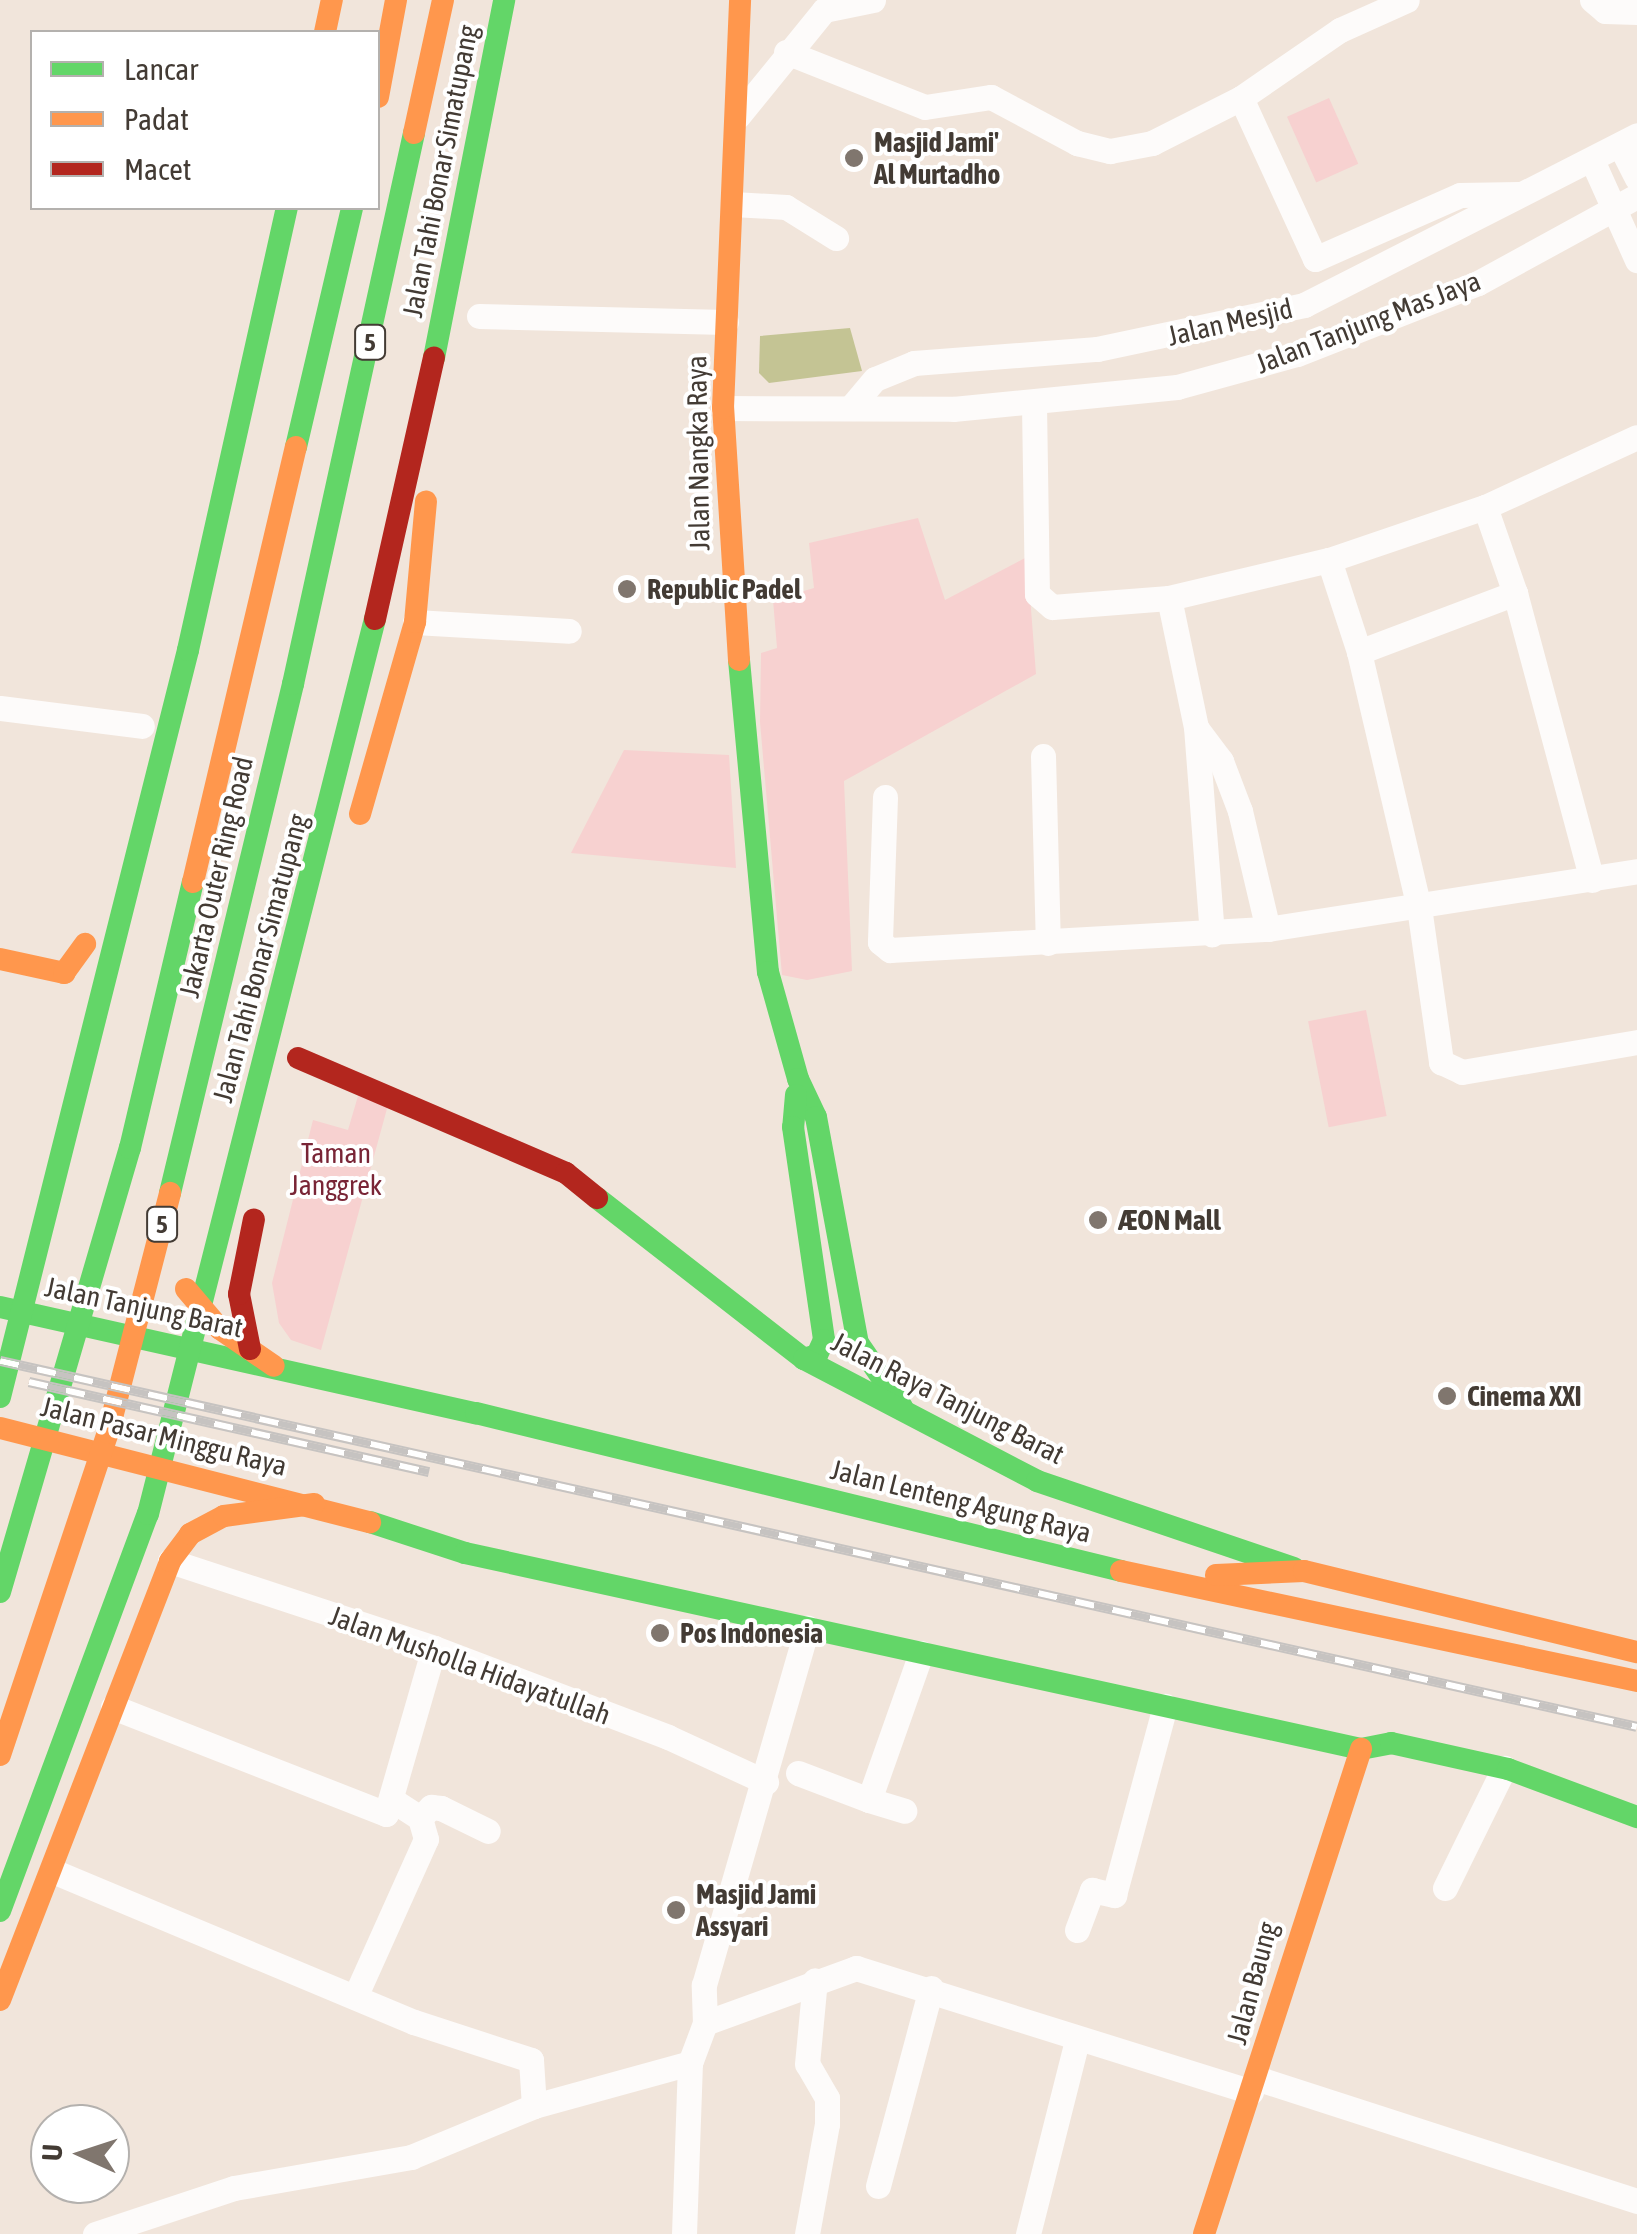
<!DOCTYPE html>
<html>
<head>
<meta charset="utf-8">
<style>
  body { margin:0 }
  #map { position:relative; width:1637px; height:2234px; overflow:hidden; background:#f1e5db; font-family:"Asap Condensed",sans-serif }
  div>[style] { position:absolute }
  .green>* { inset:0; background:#f7d1d0; transform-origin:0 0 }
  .water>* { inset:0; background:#c4c494 }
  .street>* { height:25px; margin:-12.5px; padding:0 12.5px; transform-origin:12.5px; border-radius:12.5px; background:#fdfbfa }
  .fast>* { height:22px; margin:-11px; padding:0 11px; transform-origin:11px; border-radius:11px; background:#63d668 }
  .slow>* { height:22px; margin:-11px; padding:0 11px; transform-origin:11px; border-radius:11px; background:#ff974d }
  .jam>* { height:22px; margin:-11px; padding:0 11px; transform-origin:11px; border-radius:11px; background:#b3261e }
  .rail>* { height:10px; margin-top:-5px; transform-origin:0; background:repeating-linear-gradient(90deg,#fff 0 19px,#c6c3c1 0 38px); box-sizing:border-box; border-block:2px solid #c6c3c1 }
  .dots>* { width:28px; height:28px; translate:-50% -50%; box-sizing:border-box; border:5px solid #fff; border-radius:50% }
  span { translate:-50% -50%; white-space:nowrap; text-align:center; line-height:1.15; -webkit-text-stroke:8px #fff; paint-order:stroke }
  .shield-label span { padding:2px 8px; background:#fff; border:2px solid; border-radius:8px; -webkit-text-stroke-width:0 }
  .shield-label { font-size:25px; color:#433b34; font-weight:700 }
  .poi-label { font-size:28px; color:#433b34; font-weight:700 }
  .left { translate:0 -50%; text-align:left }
  .street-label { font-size:28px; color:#433b34 }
  .park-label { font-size:28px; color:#792536 }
  .legend { position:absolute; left:30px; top:30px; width:350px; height:180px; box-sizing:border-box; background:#fff; border:2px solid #b4b1ae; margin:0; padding:12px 18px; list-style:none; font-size:30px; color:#433b34 }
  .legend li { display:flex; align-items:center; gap:20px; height:50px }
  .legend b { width:50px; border:2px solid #b4b1ae }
  .north { position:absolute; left:30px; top:2104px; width:100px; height:100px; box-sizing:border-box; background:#fff; border:2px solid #b4b1ae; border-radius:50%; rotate:273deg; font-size:28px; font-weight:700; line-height:40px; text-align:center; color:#433b34 }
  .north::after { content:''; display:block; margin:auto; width:35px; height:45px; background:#80766e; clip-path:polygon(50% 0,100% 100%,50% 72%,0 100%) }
</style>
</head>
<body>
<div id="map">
  <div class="green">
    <div style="left:1329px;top:98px;width:72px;height:46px;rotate:66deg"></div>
    <div style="clip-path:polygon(918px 518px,945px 600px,1027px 557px,1036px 674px,844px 781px,852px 971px,807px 980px,782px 975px,760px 722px,761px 653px,777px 648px,773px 600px,814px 588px,809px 543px)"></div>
    <div style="clip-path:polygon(624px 750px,729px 755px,736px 868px,571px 853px)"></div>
    <div style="left:1366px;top:1010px;width:108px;height:59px;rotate:79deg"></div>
    <div style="clip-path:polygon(358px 1096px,388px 1105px,321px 1350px,291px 1340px,279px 1323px,272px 1283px,313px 1120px,348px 1130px)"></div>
  </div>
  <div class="water">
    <div style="clip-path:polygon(850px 328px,862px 371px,769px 383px,759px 373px,760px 336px)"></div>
  </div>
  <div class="street">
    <div style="left:1592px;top:0;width:17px;rotate:40deg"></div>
    <div style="left:1605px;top:11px;width:32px;rotate:2deg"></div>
    <div style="left:786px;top:52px;width:149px;rotate:21.6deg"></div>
    <div style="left:925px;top:107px;width:67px;rotate:-8.6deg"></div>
    <div style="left:991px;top:97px;width:98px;rotate:28.1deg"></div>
    <div style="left:1077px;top:143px;width:34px;rotate:14deg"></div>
    <div style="left:1110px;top:151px;width:43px;rotate:-10.8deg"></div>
    <div style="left:1152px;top:143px;width:100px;rotate:-26.8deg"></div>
    <div style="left:1241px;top:98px;width:120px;rotate:-34.5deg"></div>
    <div style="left:1340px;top:30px;width:73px;rotate:-24.1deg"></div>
    <div style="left:1241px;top:98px;width:177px;rotate:65.3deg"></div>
    <div style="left:1315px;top:259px;width:158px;rotate:-23.8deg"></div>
    <div style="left:1460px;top:195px;width:59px;rotate:-1deg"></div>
    <div style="left:738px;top:116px;width:136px;rotate:-50.9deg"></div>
    <div style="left:824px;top:10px;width:50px;rotate:-11.5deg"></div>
    <div style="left:1620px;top:145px;width:37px;rotate:63deg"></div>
    <div style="left:1592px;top:160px;width:110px;rotate:65.8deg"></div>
    <div style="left:733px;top:204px;width:53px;rotate:3.2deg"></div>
    <div style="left:786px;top:207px;width:59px;rotate:31.8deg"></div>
    <div style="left:479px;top:316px;width:247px;rotate:1.4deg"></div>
    <div style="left:1034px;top:405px;width:189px;rotate:89.1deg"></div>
    <div style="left:1037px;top:594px;width:20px;rotate:41deg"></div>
    <div style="left:1052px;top:607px;width:117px;rotate:-4.4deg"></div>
    <div style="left:1169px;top:598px;width:164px;rotate:-13.4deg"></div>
    <div style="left:1329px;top:560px;width:165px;rotate:-18.8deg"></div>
    <div style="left:1485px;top:507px;width:167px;rotate:-24.7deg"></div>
    <div style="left:852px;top:406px;width:35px;rotate:-50deg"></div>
    <div style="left:875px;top:379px;width:42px;rotate:-22.3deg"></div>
    <div style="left:914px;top:363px;width:184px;rotate:-4.4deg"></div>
    <div style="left:1097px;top:349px;width:212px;rotate:-12deg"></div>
    <div style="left:1304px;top:305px;width:374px;rotate:-27deg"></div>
    <div style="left:723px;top:408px;width:230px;rotate:0.2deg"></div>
    <div style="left:953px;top:409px;width:225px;rotate:-5.6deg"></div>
    <div style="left:1177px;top:387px;width:124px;rotate:-15.4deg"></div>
    <div style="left:1297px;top:354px;width:194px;rotate:-21.4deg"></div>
    <div style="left:1478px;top:283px;width:181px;rotate:-28.7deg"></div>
    <div style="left:1485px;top:507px;width:91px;rotate:70.8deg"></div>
    <div style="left:1515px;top:593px;width:297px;rotate:75deg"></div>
    <div style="left:1329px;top:560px;width:97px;rotate:71.9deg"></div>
    <div style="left:1359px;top:652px;width:262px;rotate:76.8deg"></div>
    <div style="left:1419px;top:907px;width:157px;rotate:81.9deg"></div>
    <div style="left:1441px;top:1062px;width:23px;rotate:25deg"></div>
    <div style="left:1462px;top:1072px;width:178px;rotate:-9.7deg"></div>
    <div style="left:1169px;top:598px;width:132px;rotate:78.2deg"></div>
    <div style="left:1196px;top:727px;width:208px;rotate:85.6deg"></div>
    <div style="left:415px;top:622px;width:154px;rotate:3.3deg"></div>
    <div style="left:1359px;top:652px;width:167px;rotate:-20.7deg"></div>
    <div style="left:0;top:708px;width:143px;rotate:7.2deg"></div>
    <div style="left:1197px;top:729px;width:40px;rotate:53deg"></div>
    <div style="left:1221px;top:761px;width:53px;rotate:69.2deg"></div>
    <div style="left:1240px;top:811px;width:121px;rotate:76.7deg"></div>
    <div style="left:1043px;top:756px;width:187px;rotate:88.5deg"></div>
    <div style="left:885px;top:797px;width:145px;rotate:92deg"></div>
    <div style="left:880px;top:942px;width:13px;rotate:39deg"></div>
    <div style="left:890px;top:950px;width:379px;rotate:-3.2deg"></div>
    <div style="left:1268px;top:929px;width:374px;rotate:-8.9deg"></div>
    <div style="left:170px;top:1561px;width:278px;rotate:18.2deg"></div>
    <div style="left:434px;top:1648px;width:250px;rotate:20.8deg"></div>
    <div style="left:668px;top:1737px;width:108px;rotate:24.7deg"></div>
    <div style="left:113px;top:1707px;width:293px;rotate:21.4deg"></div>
    <div style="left:386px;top:1814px;width:173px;rotate:-73.9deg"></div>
    <div style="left:798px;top:1773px;width:76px;rotate:20.8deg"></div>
    <div style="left:869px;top:1800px;width:156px;rotate:-70.5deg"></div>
    <div style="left:869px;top:1800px;width:37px;rotate:17deg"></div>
    <div style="left:420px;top:1818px;width:16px;rotate:-45deg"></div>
    <div style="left:431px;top:1807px;width:10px;rotate:6deg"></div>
    <div style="left:441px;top:1808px;width:52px;rotate:26.1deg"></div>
    <div style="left:55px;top:1872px;width:389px;rotate:22.7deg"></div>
    <div style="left:414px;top:2022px;width:123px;rotate:18deg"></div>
    <div style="left:531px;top:2060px;width:46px;rotate:86.3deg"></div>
    <div style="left:1445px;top:1888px;width:134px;rotate:-63.8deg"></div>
    <div style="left:1077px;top:1930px;width:43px;rotate:-69.4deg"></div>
    <div style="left:1092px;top:1890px;width:23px;rotate:13deg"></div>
    <div style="left:1114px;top:1895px;width:196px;rotate:-74.9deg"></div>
    <div style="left:355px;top:1997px;width:173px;rotate:-65.8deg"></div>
    <div style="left:426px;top:1839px;width:22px;rotate:-106deg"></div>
    <div style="left:420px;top:1818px;width:35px;rotate:-147deg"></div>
    <div style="left:705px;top:2023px;width:161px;rotate:-20deg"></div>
    <div style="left:856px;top:1968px;width:414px;rotate:17.4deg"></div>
    <div style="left:1256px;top:2078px;width:400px;rotate:17.9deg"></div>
    <div style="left:878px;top:2186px;width:205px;rotate:-75deg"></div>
    <div style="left:95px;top:2234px;width:146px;rotate:-18.3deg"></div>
    <div style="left:234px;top:2188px;width:180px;rotate:-9.9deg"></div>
    <div style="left:411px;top:2157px;width:133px;rotate:-22.5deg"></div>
    <div style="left:534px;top:2106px;width:162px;rotate:-15.4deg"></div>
    <div style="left:684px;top:2234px;width:171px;rotate:-88deg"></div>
    <div style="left:690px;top:2063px;width:43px;rotate:-69.4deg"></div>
    <div style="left:705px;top:2023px;width:38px;rotate:-92deg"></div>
    <div style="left:704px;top:1985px;width:372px;rotate:-73.9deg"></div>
    <div style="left:807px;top:2234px;width:112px;rotate:-79.7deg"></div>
    <div style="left:827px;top:2124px;width:26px;rotate:-90deg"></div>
    <div style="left:827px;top:2098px;width:39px;rotate:-120deg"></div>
    <div style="left:807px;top:2064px;width:84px;rotate:-84.6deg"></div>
    <div style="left:1028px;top:2234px;width:199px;rotate:-75.8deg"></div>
  </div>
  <div class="fast">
    <div style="left:434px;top:358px;width:365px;rotate:-78.9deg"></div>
    <div style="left:296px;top:447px;width:245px;rotate:-76.8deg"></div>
    <div style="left:739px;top:660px;width:313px;rotate:84.7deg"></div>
    <div style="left:768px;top:972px;width:111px;rotate:74.3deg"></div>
    <div style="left:798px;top:1079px;width:42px;rotate:64.7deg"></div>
    <div style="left:816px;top:1117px;width:230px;rotate:79.5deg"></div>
    <div style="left:858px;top:1343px;width:78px;rotate:55.5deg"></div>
    <div style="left:796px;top:1095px;width:32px;rotate:95deg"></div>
    <div style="left:793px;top:1127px;width:215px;rotate:81.7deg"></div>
    <div style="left:824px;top:1340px;width:17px;rotate:115deg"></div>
    <div style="left:817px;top:1355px;width:14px;rotate:163deg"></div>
    <div style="left:170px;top:1193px;width:524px;rotate:-76.41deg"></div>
    <div style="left:293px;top:684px;width:564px;rotate:-77.61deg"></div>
    <div style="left:597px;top:1198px;width:262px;rotate:37.9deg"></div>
    <div style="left:804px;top:1359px;width:263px;rotate:27.6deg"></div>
    <div style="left:1037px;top:1481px;width:271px;rotate:18.7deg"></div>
    <div style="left:0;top:1307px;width:488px;rotate:12.6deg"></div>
    <div style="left:476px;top:1413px;width:664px;rotate:13.76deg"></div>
    <div style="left:0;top:1397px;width:770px;rotate:-75.87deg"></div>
    <div style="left:188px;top:650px;width:453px;rotate:-77.4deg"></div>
    <div style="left:370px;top:1522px;width:100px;rotate:18.1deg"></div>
    <div style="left:465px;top:1553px;width:917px;rotate:12.34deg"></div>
    <div style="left:1361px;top:1749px;width:31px;rotate:-11deg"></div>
    <div style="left:1391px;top:1743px;width:120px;rotate:12.5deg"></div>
    <div style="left:1508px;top:1769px;width:138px;rotate:20.4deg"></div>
    <div style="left:0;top:1592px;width:463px;rotate:-73.7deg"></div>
    <div style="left:130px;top:1148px;width:273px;rotate:-76.7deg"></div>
    <div style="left:0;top:1911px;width:424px;rotate:-69.6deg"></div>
    <div style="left:148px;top:1514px;width:923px;rotate:-75.77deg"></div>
  </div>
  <div class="slow">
    <div style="left:325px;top:32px;width:33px;rotate:-78deg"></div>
    <div style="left:378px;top:97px;width:99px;rotate:-79.5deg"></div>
    <div style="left:414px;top:133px;width:136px;rotate:-77.7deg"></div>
    <div style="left:739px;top:660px;width:253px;rotate:-93.6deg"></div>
    <div style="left:723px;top:408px;width:408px;rotate:-87.6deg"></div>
    <div style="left:360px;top:814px;width:200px;rotate:-74deg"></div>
    <div style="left:415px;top:622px;width:121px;rotate:-84.8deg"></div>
    <div style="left:193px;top:882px;width:447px;rotate:-76.7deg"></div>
    <div style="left:0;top:959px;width:66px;rotate:12.3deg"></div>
    <div style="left:64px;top:973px;width:36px;rotate:-54deg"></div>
    <div style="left:186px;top:1289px;width:52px;rotate:49.6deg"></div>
    <div style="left:220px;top:1329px;width:65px;rotate:34.4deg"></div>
    <div style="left:0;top:1428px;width:382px;rotate:14.3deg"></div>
    <div style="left:1121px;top:1571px;width:528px;rotate:12.03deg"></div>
    <div style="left:1216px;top:1575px;width:88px;rotate:-2.6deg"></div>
    <div style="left:1304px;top:1571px;width:343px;rotate:13.7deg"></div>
    <div style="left:0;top:1755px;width:340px;rotate:-71.5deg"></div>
    <div style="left:108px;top:1433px;width:248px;rotate:-75.5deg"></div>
    <div style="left:0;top:2000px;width:471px;rotate:-68.8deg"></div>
    <div style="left:170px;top:1561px;width:34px;rotate:-53deg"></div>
    <div style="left:190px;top:1534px;width:38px;rotate:-28deg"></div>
    <div style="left:224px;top:1516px;width:91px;rotate:-7.6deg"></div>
    <div style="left:1204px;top:2234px;width:510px;rotate:-72.06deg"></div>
  </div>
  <div class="jam">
    <div style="left:375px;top:619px;width:268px;rotate:-77.3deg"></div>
    <div style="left:298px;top:1058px;width:292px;rotate:23.2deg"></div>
    <div style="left:566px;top:1173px;width:40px;rotate:39deg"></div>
    <div style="left:250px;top:1349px;width:56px;rotate:-101.3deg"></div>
    <div style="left:239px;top:1294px;width:76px;rotate:-78.7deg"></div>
  </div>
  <div class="rail">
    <div style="left:0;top:1361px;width:1677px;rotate:12.6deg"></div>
    <div style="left:29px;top:1382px;width:410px;rotate:12.7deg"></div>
  </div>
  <div class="dots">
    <div style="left:854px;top:158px;background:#80766e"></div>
    <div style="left:627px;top:589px;background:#80766e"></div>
    <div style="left:1098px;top:1220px;background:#80766e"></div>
    <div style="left:1447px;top:1396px;background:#80766e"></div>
    <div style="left:660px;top:1633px;background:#80766e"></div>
    <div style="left:676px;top:1910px;background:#80766e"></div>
  </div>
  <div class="shield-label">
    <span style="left:370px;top:342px">5</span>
    <span style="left:162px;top:1224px">5</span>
  </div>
  <div class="poi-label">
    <span class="left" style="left:874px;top:158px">Masjid Jami'<br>Al Murtadho</span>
    <span class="left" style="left:647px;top:589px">Republic Padel</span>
    <span class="left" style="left:1118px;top:1220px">ÆON Mall</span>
    <span class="left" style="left:1467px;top:1396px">Cinema XXI</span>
    <span class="left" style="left:680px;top:1633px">Pos Indonesia</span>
    <span class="left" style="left:696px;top:1910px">Masjid Jami<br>Assyari</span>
  </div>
  <div class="street-label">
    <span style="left:440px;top:171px;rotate:-79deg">Jalan Tahi Bonar Simatupang</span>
    <span style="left:1230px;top:322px;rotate:-13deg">Jalan Mesjid</span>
    <span style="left:1368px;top:322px;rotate:-21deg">Jalan Tanjung Mas Jaya</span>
    <span style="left:698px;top:453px;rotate:-91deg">Jalan Nangka Raya</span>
    <span style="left:216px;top:877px;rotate:-77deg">Jakarta Outer Ring Road</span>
    <span style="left:260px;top:958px;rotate:-75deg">Jalan Tahi Bonar Simatupang</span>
    <span style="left:144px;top:1307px;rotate:12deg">Jalan Tanjung Barat</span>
    <span style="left:948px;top:1398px;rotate:27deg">Jalan Raya Tanjung Barat</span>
    <span style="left:164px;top:1436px;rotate:14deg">Jalan Pasar Minggu Raya</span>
    <span style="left:961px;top:1501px;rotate:14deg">Jalan Lenteng Agung Raya</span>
    <span style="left:470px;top:1665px;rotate:20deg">Jalan Musholla Hidayatullah</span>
    <span style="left:1252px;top:1983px;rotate:-75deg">Jalan Baung</span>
  </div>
  <div class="park-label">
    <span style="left:336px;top:1169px">Taman<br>Janggrek</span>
  </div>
  <ul class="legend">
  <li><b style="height:12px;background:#63d668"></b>Lancar</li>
  <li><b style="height:12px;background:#ff974d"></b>Padat</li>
  <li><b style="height:12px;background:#b3261e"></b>Macet</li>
  </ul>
  <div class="north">U</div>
</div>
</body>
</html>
